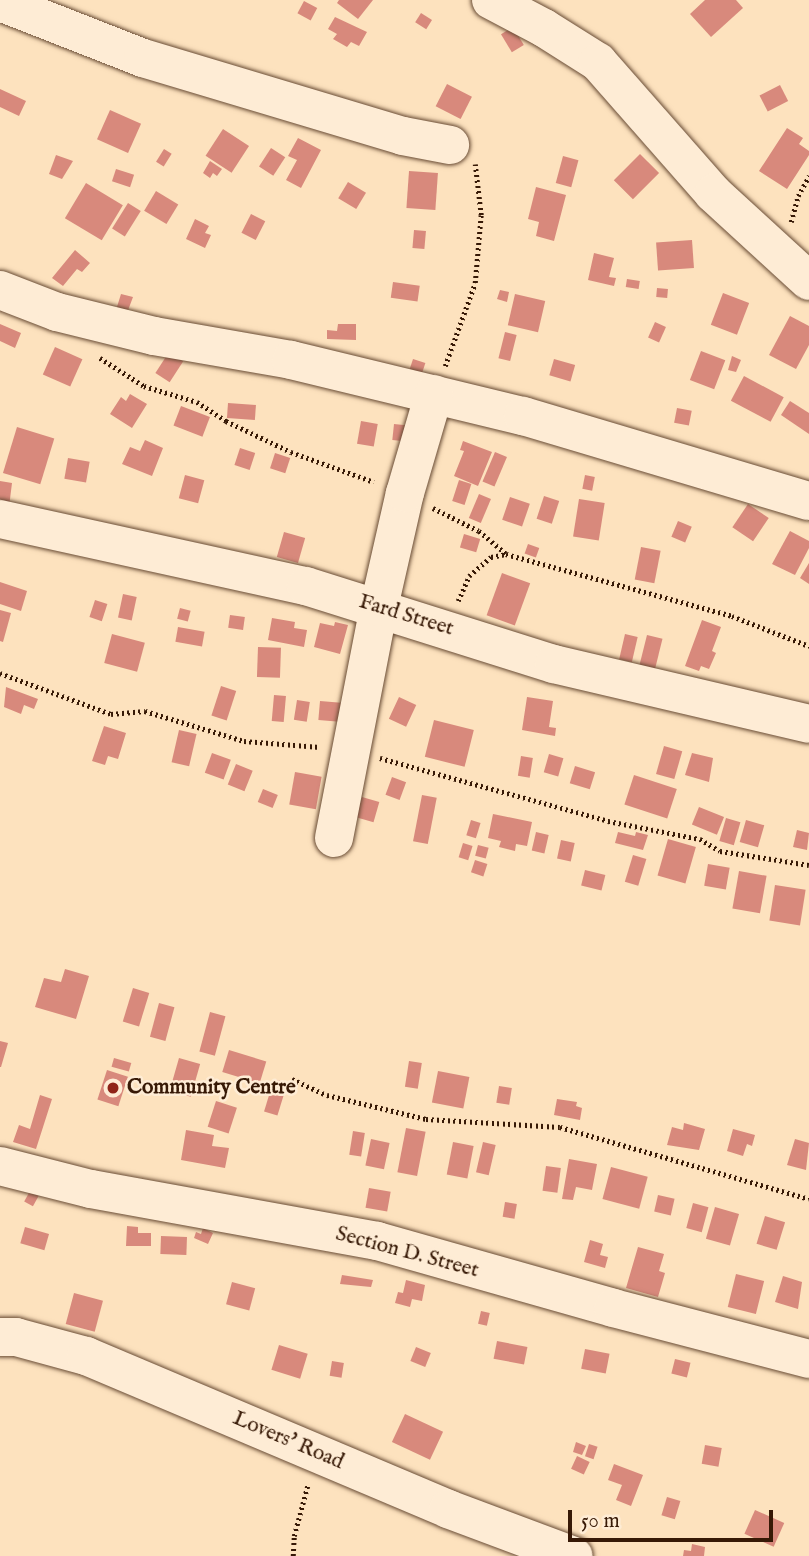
<!DOCTYPE html>
<html>
<head>
<meta charset="utf-8">
<style>
  body { margin:0 }
  #map { position:relative; width:809px; height:1556px; overflow:hidden; background:#fde2be; font-family:"IM FELL English",serif }
  div>[style] { position:absolute }
  .building>* { inset:0; background:#d8897c; transform-origin:0 0 }
  .path>* { height:4.5px; margin-top:-2.25px; transform-origin:0; background:repeating-linear-gradient(90deg,#371906 0 2px,transparent 0 5.5px) }
  .roads { filter:drop-shadow(0 0 2px #684b34) drop-shadow(0 0 2px #684b34) }
  .minor>* { height:38px; margin:-19px; padding:0 19px; transform-origin:19px; border-radius:19px; background:#feecd5 }
  .dots>* { width:19px; height:19px; translate:-50% -50%; box-sizing:border-box; border:4px solid #feecd5; border-radius:50% }
  span { translate:-50% -50%; white-space:nowrap; text-align:center; line-height:1.15; -webkit-text-stroke:5px #feecd5; paint-order:stroke }
  .street-label { font-size:21px; color:#371906 }
  .poi-label { font-size:21px; color:#371906; font-weight:700 }
  .left { translate:0 -50%; text-align:left }
  .scale { position:absolute; left:568px; top:1510px; width:205px; height:32px; box-sizing:border-box; border:4px solid #371906; border-top:0; padding-left:9px; font-size:21px; line-height:24px; white-space:nowrap; color:#371906; -webkit-text-stroke:5px #feecd5; paint-order:stroke }
</style>
</head>
<body>
<div id="map">
  <div class="building">
    <div style="clip-path:polygon(339px 0,373px 0,358px 19px,337px 3px)"></div>
    <div style="clip-path:polygon(705px 0,736px 0,743px 8px,711px 37px,690px 14px)"></div>
    <div style="left:304px;top:1px;width:15px;height:14px;rotate:28deg"></div>
    <div style="left:421px;top:13px;width:13px;height:11px;rotate:32deg"></div>
    <div style="clip-path:polygon(335px 17px,367px 32px,359px 46px,351px 42px,347px 47px,333px 39px,337px 34px,328px 29px)"></div>
    <div style="left:513px;top:27px;width:21px;height:14px;rotate:59deg"></div>
    <div style="left:447px;top:84px;width:28px;height:25px;rotate:27deg"></div>
    <div style="left:780px;top:85px;width:18px;height:23px;rotate:63deg"></div>
    <div style="clip-path:polygon(0 89px,26px 101px,19px 116px,0 107px)"></div>
    <div style="left:110px;top:110px;width:34px;height:32px;rotate:24deg"></div>
    <div style="clip-path:polygon(787px 128px,803px 138px,799px 144px,809px 151px,809px 155px,787px 189px,759px 171px)"></div>
    <div style="left:223px;top:129px;width:31px;height:32px;rotate:33deg"></div>
    <div style="clip-path:polygon(298px 138px,321px 150px,301px 188px,286px 180px,297px 160px,288px 156px)"></div>
    <div style="left:271px;top:148px;width:17px;height:22px;rotate:33deg"></div>
    <div style="left:164px;top:149px;width:9px;height:15px;rotate:32deg"></div>
    <div style="left:640px;top:154px;width:27px;height:37px;rotate:45deg"></div>
    <div style="clip-path:polygon(56px 155px,73px 161px,62px 179px,49px 174px)"></div>
    <div style="left:563px;top:156px;width:16px;height:28px;rotate:15deg"></div>
    <div style="clip-path:polygon(210px 161px,222px 169px,217px 176px,213px 173px,210px 178px,203px 173px)"></div>
    <div style="left:116px;top:169px;width:19px;height:13px;rotate:18deg"></div>
    <div style="left:409px;top:171px;width:29px;height:37px;rotate:4deg"></div>
    <div style="left:348px;top:182px;width:21px;height:19px;rotate:31deg"></div>
    <div style="left:86px;top:183px;width:43px;height:41px;rotate:31deg"></div>
    <div style="clip-path:polygon(536px 187px,566px 195px,554px 241px,536px 236px,539px 222px,528px 219px)"></div>
    <div style="left:156px;top:191px;width:26px;height:23px;rotate:31deg"></div>
    <div style="left:128px;top:203px;width:15px;height:30px;rotate:32deg"></div>
    <div style="left:251px;top:214px;width:16px;height:21px;rotate:27deg"></div>
    <div style="clip-path:polygon(195px 219px,209px 226px,205px 233px,211px 235px,205px 248px,186px 239px)"></div>
    <div style="left:414px;top:230px;width:12px;height:18px;rotate:5deg"></div>
    <div style="left:692px;top:240px;width:28px;height:36px;rotate:86deg"></div>
    <div style="clip-path:polygon(75px 250px,90px 263px,82px 272px,77px 269px,63px 286px,52px 278px)"></div>
    <div style="clip-path:polygon(594px 253px,614px 258px,609px 277px,616px 278px,614px 286px,588px 280px)"></div>
    <div style="left:627px;top:279px;width:13px;height:8px;rotate:9deg"></div>
    <div style="left:393px;top:282px;width:27px;height:16px;rotate:8deg"></div>
    <div style="left:657px;top:288px;width:11px;height:9px;rotate:5deg"></div>
    <div style="clip-path:polygon(500px 290px,509px 292px,507px 302px,497px 299px)"></div>
    <div style="left:723px;top:293px;width:28px;height:34px;rotate:21deg"></div>
    <div style="clip-path:polygon(121px 294px,133px 297px,127px 313px,116px 310px)"></div>
    <div style="left:515px;top:294px;width:31px;height:32px;rotate:13deg"></div>
    <div style="clip-path:polygon(790px 316px,809px 326px,809px 345px,796px 369px,769px 355px)"></div>
    <div style="left:655px;top:322px;width:12px;height:17px;rotate:24deg"></div>
    <div style="clip-path:polygon(0 324px,21px 333px,15px 348px,0 341px)"></div>
    <div style="clip-path:polygon(338px 324px,356px 324px,356px 340px,327px 339px,327px 330px,337px 331px)"></div>
    <div style="left:505px;top:332px;width:12px;height:27px;rotate:14deg"></div>
    <div style="left:55px;top:347px;width:30px;height:30px;rotate:24deg"></div>
    <div style="left:701px;top:351px;width:26px;height:31px;rotate:21deg"></div>
    <div style="left:169px;top:352px;width:17px;height:25px;rotate:33deg"></div>
    <div style="clip-path:polygon(732px 356px,741px 360px,736px 372px,728px 370px)"></div>
    <div style="left:413px;top:359px;width:13px;height:14px;rotate:18deg"></div>
    <div style="left:554px;top:359px;width:22px;height:17px;rotate:16deg"></div>
    <div style="left:744px;top:376px;width:45px;height:28px;rotate:28deg"></div>
    <div style="clip-path:polygon(130px 394px,147px 404px,132px 428px,110px 414px,121px 397px,126px 401px)"></div>
    <div style="clip-path:polygon(790px 401px,809px 413px,809px 434px,781px 415px)"></div>
    <div style="left:228px;top:403px;width:28px;height:15px;rotate:4deg"></div>
    <div style="left:181px;top:406px;width:31px;height:21px;rotate:21deg"></div>
    <div style="left:677px;top:408px;width:15px;height:15px;rotate:11deg"></div>
    <div style="left:361px;top:421px;width:17px;height:23px;rotate:10deg"></div>
    <div style="left:394px;top:424px;width:19px;height:16px;rotate:6deg"></div>
    <div style="left:17px;top:427px;width:39px;height:48px;rotate:17deg"></div>
    <div style="clip-path:polygon(145px 440px,163px 448px,152px 476px,122px 464px,130px 447px,140px 451px)"></div>
    <div style="clip-path:polygon(463px 441px,492px 452px,478px 486px,454px 476px,464px 451px,460px 450px)"></div>
    <div style="left:240px;top:448px;width:16px;height:18px;rotate:18deg"></div>
    <div style="left:495px;top:452px;width:13px;height:32px;rotate:23deg"></div>
    <div style="left:275px;top:453px;width:16px;height:16px;rotate:18deg"></div>
    <div style="left:68px;top:458px;width:22px;height:21px;rotate:10deg"></div>
    <div style="left:185px;top:475px;width:20px;height:24px;rotate:15deg"></div>
    <div style="left:585px;top:475px;width:10px;height:14px;rotate:11deg"></div>
    <div style="left:459px;top:480px;width:13px;height:22px;rotate:18deg"></div>
    <div style="clip-path:polygon(0 481px,12px 483px,9px 507px,0 506px)"></div>
    <div style="left:479px;top:494px;width:13px;height:26px;rotate:23deg"></div>
    <div style="left:544px;top:496px;width:16px;height:24px;rotate:18deg"></div>
    <div style="left:510px;top:497px;width:21px;height:24px;rotate:19deg"></div>
    <div style="left:579px;top:499px;width:26px;height:38px;rotate:9deg"></div>
    <div style="left:748px;top:504px;width:25px;height:28px;rotate:34deg"></div>
    <div style="left:678px;top:521px;width:15px;height:17px;rotate:23deg"></div>
    <div style="clip-path:polygon(790px 531px,809px 541px,809px 548px,795px 575px,772px 564px)"></div>
    <div style="left:284px;top:532px;width:22px;height:26px;rotate:16deg"></div>
    <div style="left:464px;top:534px;width:17px;height:14px;rotate:17deg"></div>
    <div style="left:528px;top:544px;width:12px;height:10px;rotate:20deg"></div>
    <div style="left:641px;top:547px;width:20px;height:33px;rotate:11deg"></div>
    <div style="clip-path:polygon(809px 563px,809px 584px,800px 578px)"></div>
    <div style="left:502px;top:573px;width:30px;height:45px;rotate:20deg"></div>
    <div style="clip-path:polygon(0 582px,27px 591px,21px 611px,0 604px)"></div>
    <div style="left:123px;top:594px;width:14px;height:24px;rotate:12deg"></div>
    <div style="left:95px;top:600px;width:13px;height:18px;rotate:18deg"></div>
    <div style="left:180px;top:608px;width:11px;height:11px;rotate:15deg"></div>
    <div style="clip-path:polygon(0 610px,11px 613px,3px 642px,0 641px)"></div>
    <div style="left:230px;top:615px;width:15px;height:13px;rotate:8deg"></div>
    <div style="clip-path:polygon(272px 618px,295px 622px,294px 628px,307px 630px,304px 647px,268px 640px)"></div>
    <div style="clip-path:polygon(702px 620px,721px 627px,712px 651px,716px 653px,709px 669px,701px 666px,699px 671px,685px 666px)"></div>
    <div style="clip-path:polygon(335px 622px,348px 625px,340px 654px,314px 647px,320px 623px,334px 626px)"></div>
    <div style="left:178px;top:627px;width:27px;height:15px;rotate:10deg"></div>
    <div style="left:112px;top:634px;width:34px;height:30px;rotate:15deg"></div>
    <div style="left:625px;top:634px;width:13px;height:26px;rotate:13deg"></div>
    <div style="left:647px;top:635px;width:16px;height:34px;rotate:14deg"></div>
    <div style="left:258px;top:647px;width:23px;height:30px;rotate:2deg"></div>
    <div style="left:221px;top:686px;width:16px;height:31px;rotate:18deg"></div>
    <div style="clip-path:polygon(6px 687px,38px 699px,34px 709px,24px 705px,21px 714px,4px 707px)"></div>
    <div style="left:274px;top:695px;width:12px;height:26px;rotate:5deg"></div>
    <div style="left:399px;top:697px;width:19px;height:24px;rotate:25deg"></div>
    <div style="clip-path:polygon(527px 697px,553px 701px,549px 727px,556px 728px,555px 736px,522px 730px)"></div>
    <div style="left:297px;top:700px;width:13px;height:20px;rotate:9deg"></div>
    <div style="left:320px;top:701px;width:21px;height:19px;rotate:5deg"></div>
    <div style="left:434px;top:720px;width:41px;height:38px;rotate:14deg"></div>
    <div style="clip-path:polygon(104px 726px,126px 733px,118px 759px,108px 756px,105px 765px,92px 761px)"></div>
    <div style="left:179px;top:730px;width:18px;height:33px;rotate:13deg"></div>
    <div style="left:664px;top:746px;width:19px;height:29px;rotate:16deg"></div>
    <div style="left:212px;top:753px;width:20px;height:21px;rotate:20deg"></div>
    <div style="clip-path:polygon(692px 753px,713px 758px,709px 782px,685px 775px)"></div>
    <div style="left:549px;top:754px;width:15px;height:19px;rotate:16deg"></div>
    <div style="left:521px;top:756px;width:12px;height:20px;rotate:9deg"></div>
    <div style="left:236px;top:764px;width:18px;height:22px;rotate:22deg"></div>
    <div style="left:575px;top:766px;width:21px;height:18px;rotate:17deg"></div>
    <div style="left:295px;top:772px;width:27px;height:33px;rotate:10deg"></div>
    <div style="left:634px;top:775px;width:45px;height:31px;rotate:18deg"></div>
    <div style="left:392px;top:777px;width:15px;height:19px;rotate:20deg"></div>
    <div style="left:263px;top:789px;width:16px;height:14px;rotate:22deg"></div>
    <div style="left:422px;top:795px;width:15px;height:47px;rotate:11deg"></div>
    <div style="left:362px;top:797px;width:18px;height:21px;rotate:16deg"></div>
    <div style="left:699px;top:807px;width:27px;height:19px;rotate:22deg"></div>
    <div style="clip-path:polygon(493px 814px,532px 822px,527px 846px,516px 844px,515px 851px,499px 847px,501px 841px,488px 838px)"></div>
    <div style="left:726px;top:818px;width:15px;height:24px;rotate:16deg"></div>
    <div style="left:471px;top:820px;width:10px;height:16px;rotate:17deg"></div>
    <div style="left:746px;top:820px;width:19px;height:23px;rotate:16deg"></div>
    <div style="clip-path:polygon(797px 830px,809px 833px,807px 850px,793px 847px)"></div>
    <div style="left:536px;top:832px;width:13px;height:19px;rotate:13deg"></div>
    <div style="clip-path:polygon(618px 832px,635px 836px,636px 832px,648px 835px,643px 850px,615px 843px)"></div>
    <div style="left:668px;top:839px;width:29px;height:38px;rotate:16deg"></div>
    <div style="left:561px;top:840px;width:14px;height:19px;rotate:12deg"></div>
    <div style="left:463px;top:843px;width:10px;height:15px;rotate:17deg"></div>
    <div style="left:478px;top:845px;width:11px;height:11px;rotate:15deg"></div>
    <div style="left:633px;top:855px;width:14px;height:28px;rotate:17deg"></div>
    <div style="left:475px;top:860px;width:13px;height:13px;rotate:18deg"></div>
    <div style="left:708px;top:864px;width:22px;height:22px;rotate:10deg"></div>
    <div style="left:585px;top:870px;width:21px;height:16px;rotate:14deg"></div>
    <div style="left:739px;top:871px;width:28px;height:38px;rotate:10deg"></div>
    <div style="left:775px;top:885px;width:31px;height:36px;rotate:9deg"></div>
    <div style="clip-path:polygon(65px 969px,89px 976px,76px 1019px,35px 1007px,44px 978px,61px 982px)"></div>
    <div style="left:133px;top:988px;width:17px;height:35px;rotate:17deg"></div>
    <div style="left:159px;top:1003px;width:16px;height:35px;rotate:15deg"></div>
    <div style="left:210px;top:1012px;width:16px;height:41px;rotate:15deg"></div>
    <div style="clip-path:polygon(0 1041px,8px 1043px,1px 1067px,0 1067px)"></div>
    <div style="left:229px;top:1050px;width:39px;height:23px;rotate:17deg"></div>
    <div style="left:114px;top:1058px;width:18px;height:9px;rotate:16deg"></div>
    <div style="left:179px;top:1058px;width:22px;height:34px;rotate:16deg"></div>
    <div style="left:409px;top:1061px;width:13px;height:26px;rotate:9deg"></div>
    <div style="left:107px;top:1070px;width:22px;height:31px;rotate:18deg"></div>
    <div style="left:438px;top:1071px;width:32px;height:32px;rotate:11deg"></div>
    <div style="left:274px;top:1079px;width:14px;height:34px;rotate:17deg"></div>
    <div style="left:499px;top:1086px;width:13px;height:17px;rotate:9deg"></div>
    <div style="clip-path:polygon(40px 1095px,52px 1099px,36px 1149px,13px 1142px,19px 1125px,30px 1129px)"></div>
    <div style="clip-path:polygon(557px 1099px,577px 1102px,576px 1106px,582px 1108px,580px 1120px,554px 1115px)"></div>
    <div style="left:216px;top:1101px;width:22px;height:27px;rotate:18deg"></div>
    <div style="clip-path:polygon(684px 1123px,705px 1129px,699px 1150px,667px 1145px,672px 1127px,683px 1130px)"></div>
    <div style="left:406px;top:1128px;width:20px;height:45px;rotate:11deg"></div>
    <div style="clip-path:polygon(733px 1129px,755px 1135px,752px 1146px,747px 1144px,743px 1156px,727px 1151px)"></div>
    <div style="clip-path:polygon(186px 1130px,214px 1135px,212px 1146px,229px 1148px,225px 1168px,181px 1160px)"></div>
    <div style="left:353px;top:1131px;width:12px;height:24px;rotate:9deg"></div>
    <div style="left:371px;top:1139px;width:19px;height:27px;rotate:12deg"></div>
    <div style="clip-path:polygon(795px 1139px,809px 1143px,806px 1170px,787px 1165px)"></div>
    <div style="left:453px;top:1142px;width:21px;height:33px;rotate:11deg"></div>
    <div style="left:483px;top:1142px;width:13px;height:31px;rotate:13deg"></div>
    <div style="clip-path:polygon(569px 1159px,597px 1164px,592px 1190px,576px 1187px,573px 1200px,562px 1199px)"></div>
    <div style="left:546px;top:1166px;width:15px;height:25px;rotate:8deg"></div>
    <div style="left:611px;top:1167px;width:38px;height:33px;rotate:15deg"></div>
    <div style="left:369px;top:1188px;width:22px;height:20px;rotate:10deg"></div>
    <div style="left:30px;top:1191px;width:10px;height:12px;rotate:29deg"></div>
    <div style="left:658px;top:1195px;width:17px;height:17px;rotate:13deg"></div>
    <div style="left:505px;top:1202px;width:12px;height:15px;rotate:9deg"></div>
    <div style="left:693px;top:1203px;width:16px;height:26px;rotate:15deg"></div>
    <div style="left:715px;top:1207px;width:25px;height:33px;rotate:16deg"></div>
    <div style="left:765px;top:1216px;width:21px;height:29px;rotate:17deg"></div>
    <div style="clip-path:polygon(127px 1226px,138px 1227px,138px 1233px,151px 1233px,151px 1246px,126px 1246px)"></div>
    <div style="left:25px;top:1227px;width:25px;height:17px;rotate:16deg"></div>
    <div style="clip-path:polygon(203px 1228px,213px 1233px,208px 1244px,194px 1238px,196px 1232px,201px 1234px)"></div>
    <div style="left:161px;top:1236px;width:26px;height:18px;rotate:2deg"></div>
    <div style="clip-path:polygon(590px 1240px,603px 1244px,600px 1255px,608px 1257px,605px 1268px,584px 1262px)"></div>
    <div style="clip-path:polygon(638px 1247px,664px 1254px,659px 1271px,665px 1273px,658px 1297px,626px 1288px)"></div>
    <div style="left:736px;top:1274px;width:29px;height:34px;rotate:14deg"></div>
    <div style="clip-path:polygon(342px 1275px,373px 1280px,371px 1287px,340px 1284px)"></div>
    <div style="clip-path:polygon(783px 1276px,802px 1282px,798px 1309px,775px 1302px)"></div>
    <div style="clip-path:polygon(406px 1280px,425px 1285px,422px 1301px,412px 1299px,410px 1307px,395px 1303px,398px 1292px,403px 1293px)"></div>
    <div style="left:232px;top:1282px;width:24px;height:23px;rotate:15deg"></div>
    <div style="left:74px;top:1293px;width:30px;height:32px;rotate:15deg"></div>
    <div style="left:481px;top:1311px;width:9px;height:13px;rotate:13deg"></div>
    <div style="left:497px;top:1341px;width:31px;height:18px;rotate:11deg"></div>
    <div style="left:279px;top:1345px;width:30px;height:26px;rotate:17deg"></div>
    <div style="left:416px;top:1347px;width:16px;height:15px;rotate:22deg"></div>
    <div style="left:585px;top:1349px;width:25px;height:20px;rotate:11deg"></div>
    <div style="left:675px;top:1359px;width:16px;height:15px;rotate:14deg"></div>
    <div style="left:332px;top:1361px;width:12px;height:15px;rotate:9deg"></div>
    <div style="left:405px;top:1414px;width:42px;height:31px;rotate:25deg"></div>
    <div style="clip-path:polygon(576px 1442px,586px 1446px,582px 1455px,573px 1452px)"></div>
    <div style="left:589px;top:1444px;width:9px;height:13px;rotate:18deg"></div>
    <div style="left:705px;top:1445px;width:17px;height:19px;rotate:10deg"></div>
    <div style="left:577px;top:1456px;width:14px;height:14px;rotate:25deg"></div>
    <div style="clip-path:polygon(614px 1464px,643px 1475px,631px 1506px,616px 1500px,622px 1485px,608px 1480px)"></div>
    <div style="left:667px;top:1497px;width:14px;height:19px;rotate:17deg"></div>
    <div style="left:755px;top:1510px;width:32px;height:26px;rotate:24deg"></div>
    <div style="clip-path:polygon(692px 1544px,705px 1547px,704px 1556px,683px 1556px,684px 1550px,691px 1551px)"></div>
  </div>
  <div class="path">
    <div style="left:791px;top:222px;width:27px;rotate:-75deg"></div>
    <div style="left:798px;top:196px;width:23px;rotate:-61deg"></div>
    <div style="left:100px;top:358px;width:52px;rotate:32.5deg"></div>
    <div style="left:144px;top:386px;width:55px;rotate:16.8deg"></div>
    <div style="left:197px;top:402px;width:35px;rotate:33deg"></div>
    <div style="left:226px;top:421px;width:72px;rotate:25.5deg"></div>
    <div style="left:291px;top:452px;width:88px;rotate:19.9deg"></div>
    <div style="left:445px;top:366px;width:88px;rotate:-70.1deg"></div>
    <div style="left:475px;top:283px;width:68px;rotate:-85deg"></div>
    <div style="left:481px;top:215px;width:51px;rotate:-96.7deg"></div>
    <div style="left:433px;top:508px;width:51px;rotate:26.6deg"></div>
    <div style="left:479px;top:531px;width:35px;rotate:40deg"></div>
    <div style="left:458px;top:601px;width:27px;rotate:-66deg"></div>
    <div style="left:469px;top:576px;width:29px;rotate:-41deg"></div>
    <div style="left:491px;top:557px;width:15px;rotate:-11deg"></div>
    <div style="left:506px;top:554px;width:234px;rotate:15.3deg"></div>
    <div style="left:732px;top:616px;width:83px;rotate:21.3deg"></div>
    <div style="left:0;top:673px;width:118px;rotate:20.3deg"></div>
    <div style="left:111px;top:714px;width:34px;rotate:-5deg"></div>
    <div style="left:145px;top:711px;width:103px;rotate:16.9deg"></div>
    <div style="left:244px;top:741px;width:76px;rotate:4.5deg"></div>
    <div style="left:380px;top:758px;width:237px;rotate:15.4deg"></div>
    <div style="left:608px;top:821px;width:94px;rotate:11.1deg"></div>
    <div style="left:700px;top:839px;width:23px;rotate:31deg"></div>
    <div style="left:720px;top:851px;width:90px;rotate:8.9deg"></div>
    <div style="left:292px;top:1079px;width:38px;rotate:25deg"></div>
    <div style="left:327px;top:1095px;width:102px;rotate:13.6deg"></div>
    <div style="left:426px;top:1119px;width:134px;rotate:3.4deg"></div>
    <div style="left:560px;top:1127px;width:259px;rotate:16.1deg"></div>
    <div style="left:293px;top:1556px;width:20px;rotate:-87deg"></div>
    <div style="left:294px;top:1536px;width:54px;rotate:-74.9deg"></div>
  </div>
  <div class="roads">
    <div class="minor">
      <div style="left:491px;top:0;width:60px;rotate:27.8deg"></div>
      <div style="left:544px;top:28px;width:64px;rotate:32.2deg"></div>
      <div style="left:598px;top:62px;width:174px;rotate:48.7deg"></div>
      <div style="left:713px;top:193px;width:130px;rotate:42.5deg"></div>
      <div style="left:0;top:2px;width:154px;rotate:21.4deg"></div>
      <div style="left:143px;top:58px;width:271px;rotate:16.7deg"></div>
      <div style="left:403px;top:136px;width:48px;rotate:10.8deg"></div>
      <div style="left:0;top:290px;width:61px;rotate:21.1deg"></div>
      <div style="left:57px;top:312px;width:100px;rotate:13.9deg"></div>
      <div style="left:154px;top:336px;width:139px;rotate:9.9deg"></div>
      <div style="left:291px;top:360px;width:239px;rotate:13.6deg"></div>
      <div style="left:523px;top:416px;width:298px;rotate:16.6deg"></div>
      <div style="left:0;top:519px;width:313px;rotate:12.4deg"></div>
      <div style="left:306px;top:586px;width:260px;rotate:17.5deg"></div>
      <div style="left:554px;top:664px;width:262px;rotate:13.2deg"></div>
      <div style="left:334px;top:838px;width:235px;rotate:-79deg"></div>
      <div style="left:379px;top:607px;width:117px;rotate:-77.2deg"></div>
      <div style="left:405px;top:493px;width:103px;rotate:-73.7deg"></div>
      <div style="left:0;top:1166px;width:94px;rotate:14.2deg"></div>
      <div style="left:91px;top:1189px;width:291px;rotate:10.3deg"></div>
      <div style="left:377px;top:1241px;width:245px;rotate:15.8deg"></div>
      <div style="left:613px;top:1308px;width:203px;rotate:14.6deg"></div>
      <div style="left:0;top:1337px;width:16px"></div>
      <div style="left:16px;top:1337px;width:73px;rotate:15.2deg"></div>
      <div style="left:86px;top:1356px;width:393px;rotate:22.9deg"></div>
      <div style="left:448px;top:1509px;width:134px;rotate:20.5deg"></div>
    </div>
  </div>
  <div class="dots">
    <div style="left:113px;top:1088px;background:#8f2418"></div>
  </div>
  <div class="street-label">
    <span style="left:406px;top:616px;rotate:17deg">Fard Street</span>
    <span style="left:407px;top:1253px;rotate:15deg">Section D. Street</span>
    <span style="left:288px;top:1441px;rotate:23deg">Lovers' Road</span>
  </div>
  <div class="poi-label">
    <span class="left" style="left:127px;top:1088px">Community Centre</span>
  </div>
  <div class="scale">50 m</div>
</div>
</body>
</html>
